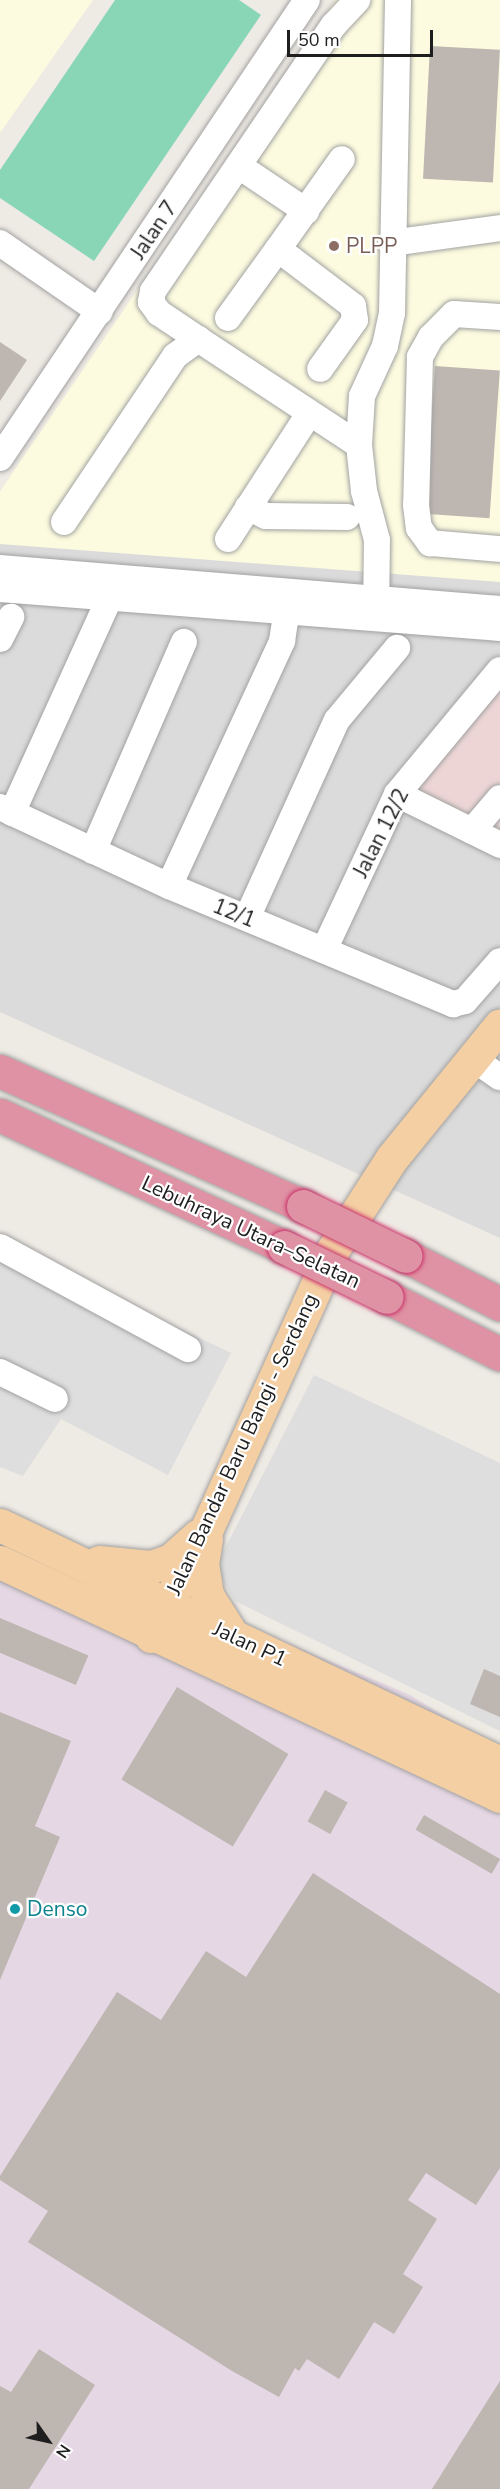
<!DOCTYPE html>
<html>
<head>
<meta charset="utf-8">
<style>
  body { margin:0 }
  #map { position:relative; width:500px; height:2489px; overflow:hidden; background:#eeeae4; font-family:"Nunito Sans",sans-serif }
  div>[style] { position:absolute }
  .residential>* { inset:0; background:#dcdbdb }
  .commercial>* { inset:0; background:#edd5d5 }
  .industrial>* { inset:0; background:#e6d7e4 }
  .education>* { inset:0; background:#fcfbdf }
  .pitch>* { inset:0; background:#89d6b6 }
  .parking>* { inset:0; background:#dedede }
  .building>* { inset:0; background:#beb6b1; transform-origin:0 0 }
  .roads { filter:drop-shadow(0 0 2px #a2a2a2) drop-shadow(0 0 2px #a2a2a2) }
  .minor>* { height:26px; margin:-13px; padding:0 13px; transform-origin:13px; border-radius:13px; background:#fff }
  .major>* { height:33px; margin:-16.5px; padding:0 16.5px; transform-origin:16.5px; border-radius:16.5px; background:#f4cfa3 }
  .highway>* { height:33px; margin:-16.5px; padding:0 16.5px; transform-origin:16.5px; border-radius:16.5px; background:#df92a3 }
  .bridges { filter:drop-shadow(0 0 2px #ca336b) drop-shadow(0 0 2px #ca336b) }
  .highway-bridge>* { height:33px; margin:-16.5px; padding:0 16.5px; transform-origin:16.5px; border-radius:16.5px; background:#df92a3 }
  .dots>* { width:16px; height:16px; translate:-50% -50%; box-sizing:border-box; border:3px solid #fff; border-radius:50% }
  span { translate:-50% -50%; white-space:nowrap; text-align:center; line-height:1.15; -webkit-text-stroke:4.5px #fff; paint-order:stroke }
  .street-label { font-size:21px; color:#1e1e1e }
  .education-label { font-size:21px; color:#785e54 }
  .left { translate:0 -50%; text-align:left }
  .culture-label { font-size:21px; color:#0d838f }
  .north { position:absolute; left:18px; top:2411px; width:60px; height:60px; -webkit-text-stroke:4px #fff; paint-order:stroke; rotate:124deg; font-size:16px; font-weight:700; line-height:24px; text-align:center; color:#1e1e1e }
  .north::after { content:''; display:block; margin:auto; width:21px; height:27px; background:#1e1e1e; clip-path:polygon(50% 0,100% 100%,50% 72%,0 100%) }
  .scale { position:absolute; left:287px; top:30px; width:146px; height:27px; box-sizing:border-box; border:3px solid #1e1e1e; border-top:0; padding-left:8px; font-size:18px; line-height:21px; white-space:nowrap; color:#1e1e1e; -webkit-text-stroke:4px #fff; paint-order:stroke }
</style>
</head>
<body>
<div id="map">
  <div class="residential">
    <div style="clip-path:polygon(335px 0,500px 0,500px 1238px,0 1012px,0 491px)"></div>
  </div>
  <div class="commercial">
    <div style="clip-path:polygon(500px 681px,500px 838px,407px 792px)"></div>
  </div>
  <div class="industrial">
    <div style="clip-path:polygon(0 1522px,408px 1694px,500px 1749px,500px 2489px,0 2489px)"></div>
  </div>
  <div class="education">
    <div style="clip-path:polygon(0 0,93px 0,0 133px)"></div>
    <div style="clip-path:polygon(335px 0,500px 0,500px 582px,0 544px,0 491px)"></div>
  </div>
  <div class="pitch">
    <div style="clip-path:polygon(115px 0,239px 0,261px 15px,94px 261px,0 198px,0 170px)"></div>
  </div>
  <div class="parking">
    <div style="clip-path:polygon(0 1242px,231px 1353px,168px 1475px,61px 1419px,23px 1476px,0 1467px)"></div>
    <div style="clip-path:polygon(314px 1375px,500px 1463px,500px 1731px,235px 1601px,215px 1568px)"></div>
  </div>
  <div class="building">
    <div style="left:430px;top:46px;width:70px;height:133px;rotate:3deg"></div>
    <div style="clip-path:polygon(0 342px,27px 360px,0 401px)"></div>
    <div style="left:435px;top:366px;width:65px;height:148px;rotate:4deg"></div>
    <div style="left:0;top:1618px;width:96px;height:32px;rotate:23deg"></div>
    <div style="clip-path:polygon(484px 1669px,500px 1676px,500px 1717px,470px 1704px)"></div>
    <div style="left:177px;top:1687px;width:130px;height:108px;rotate:31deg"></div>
    <div style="clip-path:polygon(0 1712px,71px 1741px,35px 1826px,60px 1837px,0 1980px)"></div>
    <div style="left:325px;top:1790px;width:26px;height:36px;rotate:29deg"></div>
    <div style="left:424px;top:1815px;width:88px;height:17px;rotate:30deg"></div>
    <div style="clip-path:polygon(313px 1873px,500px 1994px,500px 2168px,476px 2205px,426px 2173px,408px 2200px,437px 2219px,403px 2274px,423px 2287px,394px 2334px,374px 2322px,339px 2379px,307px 2359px,299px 2371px,295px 2368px,279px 2397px,232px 2371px,28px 2242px,48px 2211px,0 2180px,0 2176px,117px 1992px,161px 2020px,206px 1951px,246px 1977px)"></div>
    <div style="clip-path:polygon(39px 2349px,95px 2385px,29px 2489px,0 2489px,0 2386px,11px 2392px)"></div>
    <div style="clip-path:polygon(500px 2381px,500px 2489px,432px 2489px,486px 2403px)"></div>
  </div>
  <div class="roads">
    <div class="minor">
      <div style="left:239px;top:166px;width:81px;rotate:33.9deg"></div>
      <div style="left:0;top:243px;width:121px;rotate:34.6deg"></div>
      <div style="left:391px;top:243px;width:110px;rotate:-7.8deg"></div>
      <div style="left:278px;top:249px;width:110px;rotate:-54.6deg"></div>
      <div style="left:500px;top:317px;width:46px;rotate:-176.3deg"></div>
      <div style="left:454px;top:314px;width:33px;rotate:135deg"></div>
      <div style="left:431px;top:337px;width:23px;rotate:119deg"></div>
      <div style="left:420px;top:357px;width:148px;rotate:91.5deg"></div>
      <div style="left:416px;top:505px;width:23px;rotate:83deg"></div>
      <div style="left:419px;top:528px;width:19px;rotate:54deg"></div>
      <div style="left:430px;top:543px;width:70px;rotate:4.9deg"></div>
      <div style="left:228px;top:318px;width:85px;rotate:-54.1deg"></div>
      <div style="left:278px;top:249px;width:94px;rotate:37.2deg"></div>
      <div style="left:353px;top:306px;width:14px;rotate:82deg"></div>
      <div style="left:355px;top:320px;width:60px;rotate:125.5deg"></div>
      <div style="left:198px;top:339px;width:47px;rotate:-146.3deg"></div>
      <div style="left:159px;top:313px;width:14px;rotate:-126deg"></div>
      <div style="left:151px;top:302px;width:11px;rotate:-80deg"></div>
      <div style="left:153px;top:291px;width:322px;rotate:-55.8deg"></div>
      <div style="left:334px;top:25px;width:34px;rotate:-47deg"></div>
      <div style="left:0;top:458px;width:551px;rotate:-56.17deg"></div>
      <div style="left:248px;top:507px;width:20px;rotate:27deg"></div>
      <div style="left:266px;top:516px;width:81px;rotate:0.7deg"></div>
      <div style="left:64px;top:522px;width:200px;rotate:-56.2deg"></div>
      <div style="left:175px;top:356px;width:29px;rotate:-36deg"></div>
      <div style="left:198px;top:339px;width:193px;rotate:33.4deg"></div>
      <div style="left:228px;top:539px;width:149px;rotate:-57.1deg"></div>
      <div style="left:0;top:568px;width:502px;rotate:4.69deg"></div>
      <div style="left:0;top:589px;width:502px;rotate:4.46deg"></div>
      <div style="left:376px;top:618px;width:78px;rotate:-89.3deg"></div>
      <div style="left:377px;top:540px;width:51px;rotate:-104.9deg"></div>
      <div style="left:364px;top:491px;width:46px;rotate:-96.2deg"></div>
      <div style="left:359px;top:445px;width:49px;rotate:-86.5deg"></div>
      <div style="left:362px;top:396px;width:55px;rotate:-65.3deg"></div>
      <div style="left:385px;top:346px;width:34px;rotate:-78deg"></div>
      <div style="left:392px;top:313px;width:313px;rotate:-88.9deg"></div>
      <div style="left:0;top:639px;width:25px;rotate:-63deg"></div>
      <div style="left:397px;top:794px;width:115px;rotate:26.3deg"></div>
      <div style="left:0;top:807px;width:187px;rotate:25.1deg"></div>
      <div style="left:169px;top:886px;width:308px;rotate:22.6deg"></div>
      <div style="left:453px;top:1004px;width:12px;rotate:-14deg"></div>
      <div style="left:465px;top:1001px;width:53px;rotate:-48.8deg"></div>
      <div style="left:12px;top:813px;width:237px;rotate:-65.6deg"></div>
      <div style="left:472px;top:831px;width:43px;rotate:-49.7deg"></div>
      <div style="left:93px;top:851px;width:228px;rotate:-66.5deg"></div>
      <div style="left:169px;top:886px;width:270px;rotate:-65.2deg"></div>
      <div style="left:282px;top:641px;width:46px;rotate:-81.2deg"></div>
      <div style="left:247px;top:918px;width:217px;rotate:-65.6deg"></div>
      <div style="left:337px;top:720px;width:94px;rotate:-50.2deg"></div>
      <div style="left:324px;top:950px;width:172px;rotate:-64.9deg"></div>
      <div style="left:397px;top:794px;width:161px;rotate:-50.3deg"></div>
      <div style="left:471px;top:1057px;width:35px;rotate:35deg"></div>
      <div style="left:0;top:1247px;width:214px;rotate:28.5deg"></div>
      <div style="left:0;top:1372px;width:61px;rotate:26.1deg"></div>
    </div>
    <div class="major">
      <div style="left:0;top:1525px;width:554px;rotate:25.45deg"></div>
      <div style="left:206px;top:1539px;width:24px;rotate:99deg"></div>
      <div style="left:202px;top:1563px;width:32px;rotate:81deg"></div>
      <div style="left:207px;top:1595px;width:47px;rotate:58deg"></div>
      <div style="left:0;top:1562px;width:552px;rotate:25.08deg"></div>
      <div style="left:99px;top:1562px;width:52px;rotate:5.5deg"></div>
      <div style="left:151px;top:1567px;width:21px;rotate:-19deg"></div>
      <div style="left:171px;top:1560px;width:36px;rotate:-42deg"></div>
      <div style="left:151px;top:1636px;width:124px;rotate:-62.6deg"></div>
      <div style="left:208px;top:1526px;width:302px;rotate:-65.7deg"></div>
      <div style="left:332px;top:1251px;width:111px;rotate:-57.2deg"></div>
      <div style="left:392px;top:1158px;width:171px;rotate:-50.9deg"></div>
    </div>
    <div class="highway">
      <div style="left:0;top:1071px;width:332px;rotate:24deg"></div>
      <div style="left:0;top:1115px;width:313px;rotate:24.9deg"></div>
      <div style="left:406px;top:1256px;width:106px;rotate:27.1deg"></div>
      <div style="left:387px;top:1297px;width:127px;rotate:26.8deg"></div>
    </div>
  </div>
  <div class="bridges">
    <div class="highway-bridge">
      <div style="left:303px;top:1206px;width:114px;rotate:25.9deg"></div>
      <div style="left:284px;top:1247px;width:114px;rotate:25.9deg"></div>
    </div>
  </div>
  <div class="dots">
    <div style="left:334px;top:246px;background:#8d6e63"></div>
    <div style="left:15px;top:1909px;background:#0f9aa8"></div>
  </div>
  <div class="street-label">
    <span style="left:154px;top:230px;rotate:-56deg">Jalan 7</span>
    <span style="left:381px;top:833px;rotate:-63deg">Jalan 12/2</span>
    <span style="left:234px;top:913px;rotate:22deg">12/1</span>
    <span style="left:251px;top:1232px;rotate:25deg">Lebuhraya Utara–Selatan</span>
    <span style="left:242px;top:1444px;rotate:-65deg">Jalan Bandar Baru Bangi - Serdang</span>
    <span style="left:250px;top:1644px;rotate:25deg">Jalan P1</span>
  </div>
  <div class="education-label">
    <span class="left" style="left:346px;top:246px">PLPP</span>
  </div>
  <div class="culture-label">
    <span class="left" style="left:27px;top:1909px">Denso</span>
  </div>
  <div class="north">N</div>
  <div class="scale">50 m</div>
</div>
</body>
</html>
